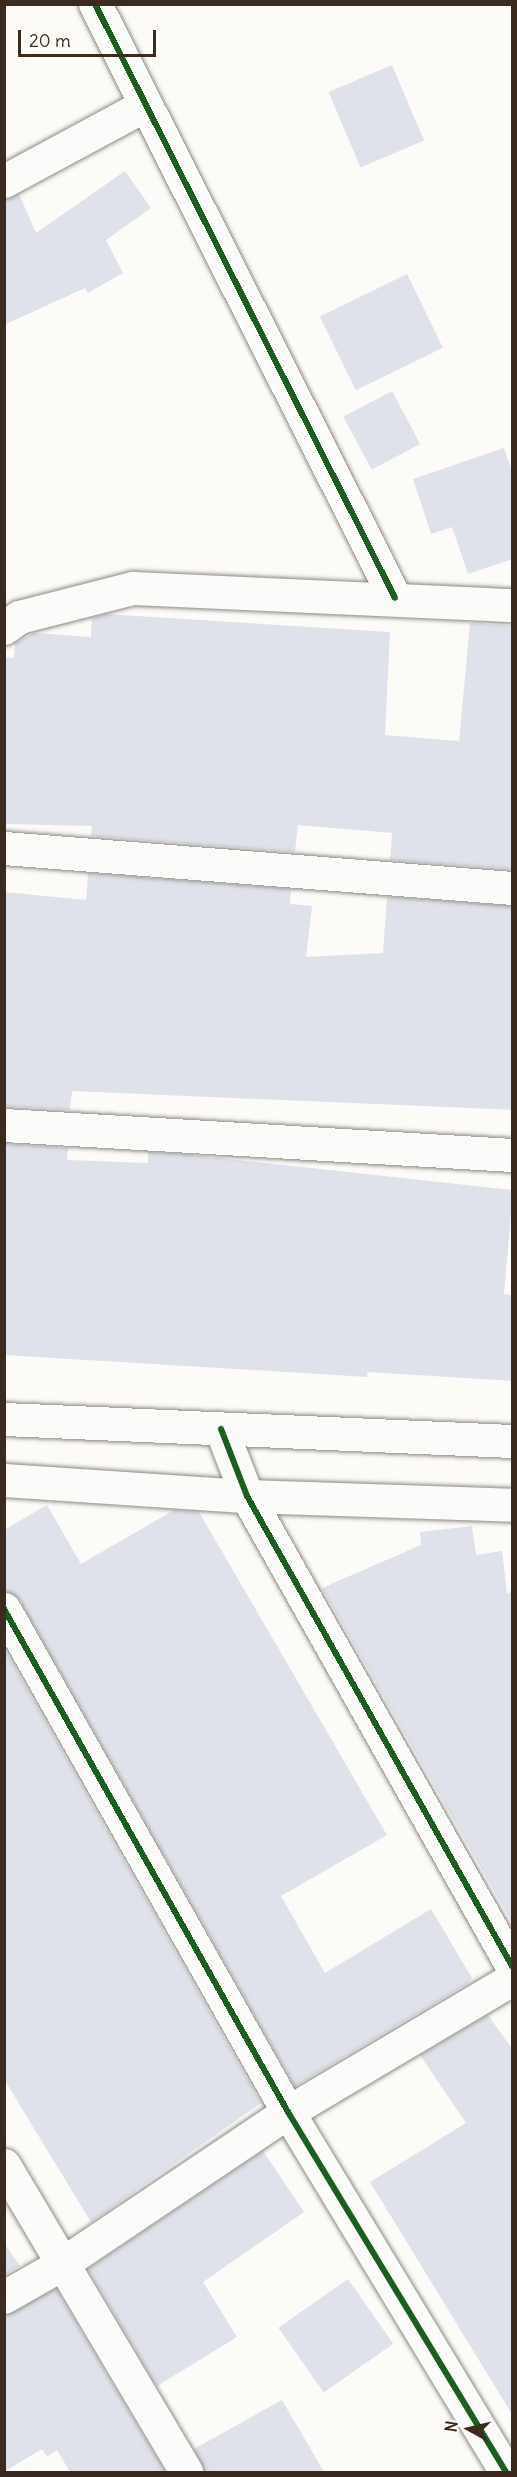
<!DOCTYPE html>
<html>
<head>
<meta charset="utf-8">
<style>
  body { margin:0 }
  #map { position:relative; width:517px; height:2477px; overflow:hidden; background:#fcfbf8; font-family:Delius,sans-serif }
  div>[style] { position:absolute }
  .building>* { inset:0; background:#dfe2ea; transform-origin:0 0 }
  .roads { filter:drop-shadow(0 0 2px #8d8985) drop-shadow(0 0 2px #8d8985) }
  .street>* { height:33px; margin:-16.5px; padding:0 16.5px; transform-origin:16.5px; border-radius:16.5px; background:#fbfbf9 }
  .secondary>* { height:33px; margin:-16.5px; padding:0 16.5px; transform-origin:16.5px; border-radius:16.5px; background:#fbfbf9 }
  .cycleway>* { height:6px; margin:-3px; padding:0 3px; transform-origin:3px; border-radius:3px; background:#1b5e20 }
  span { translate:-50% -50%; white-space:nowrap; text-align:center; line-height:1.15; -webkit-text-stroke:4.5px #fdfcf7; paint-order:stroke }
  .frame { position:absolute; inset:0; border:6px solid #3b2a1e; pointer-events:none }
  .north { position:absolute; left:439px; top:2399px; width:60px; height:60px; -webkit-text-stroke:4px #fdfcf7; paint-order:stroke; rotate:278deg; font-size:16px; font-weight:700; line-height:24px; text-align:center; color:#3b2a1e }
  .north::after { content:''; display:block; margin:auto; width:21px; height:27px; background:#3b2a1e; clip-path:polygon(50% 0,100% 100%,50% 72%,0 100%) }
  .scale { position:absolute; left:18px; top:30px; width:138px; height:27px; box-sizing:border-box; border:3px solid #3b2a1e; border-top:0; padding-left:8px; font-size:18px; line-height:21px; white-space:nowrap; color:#3b2a1e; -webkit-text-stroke:4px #fdfcf7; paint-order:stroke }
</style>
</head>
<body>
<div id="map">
  <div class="building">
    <div style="left:392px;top:65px;width:82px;height:69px;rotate:67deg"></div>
    <div style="clip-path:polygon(125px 171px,151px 208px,106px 240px,123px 273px,88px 293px,85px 288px,4px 325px,4px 200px,19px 194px,36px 233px)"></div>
    <div style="left:407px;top:274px;width:82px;height:97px;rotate:64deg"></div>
    <div style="left:392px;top:391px;width:60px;height:55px;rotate:62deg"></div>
    <div style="clip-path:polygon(504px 448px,513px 474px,513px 559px,468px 574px,452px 527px,431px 534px,413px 479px)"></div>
    <div style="clip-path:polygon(105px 614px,390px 632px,385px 735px,459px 741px,470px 623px,513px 626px,513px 869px,390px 860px,392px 833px,298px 825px,295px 852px,91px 836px,92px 826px,4px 824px,4px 657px,14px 658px,15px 643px,33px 633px,91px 637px,92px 618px)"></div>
    <div style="clip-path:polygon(88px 873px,291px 889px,290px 904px,312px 906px,306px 957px,383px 953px,387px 897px,513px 906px,513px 1110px,72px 1091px,70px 1110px,4px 1106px,4px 892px,86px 900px)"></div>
    <div style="clip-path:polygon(4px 1144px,68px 1148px,67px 1160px,148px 1163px,148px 1152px,192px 1155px,513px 1190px,504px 1294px,513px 1295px,513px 1381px,367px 1372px,368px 1377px,4px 1355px)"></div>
    <div style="clip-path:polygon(47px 1505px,81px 1564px,174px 1510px,199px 1512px,387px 1835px,281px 1896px,325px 1973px,431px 1909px,472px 1978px,467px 1984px,295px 2086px,20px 1600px,4px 1590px,4px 1530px)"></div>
    <div style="clip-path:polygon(472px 1526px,476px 1555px,502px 1551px,507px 1594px,513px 1591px,513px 1924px,322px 1588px,421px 1545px,420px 1532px)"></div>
    <div style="clip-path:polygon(4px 1648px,261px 2103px,91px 2222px,4px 2079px)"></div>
    <div style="clip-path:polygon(488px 2015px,513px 2050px,513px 2416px,370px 2182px,466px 2123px,420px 2055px)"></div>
    <div style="clip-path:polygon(263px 2151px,304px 2212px,203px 2282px,237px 2337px,157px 2386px,88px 2269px)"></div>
    <div style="clip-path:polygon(4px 2243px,20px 2266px,4px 2275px)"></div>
    <div style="left:348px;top:2279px;width:79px;height:85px;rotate:55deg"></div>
    <div style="clip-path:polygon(56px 2289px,165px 2472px,70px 2472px,57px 2450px,47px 2457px,42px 2449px,4px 2472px,4px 2316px)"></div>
    <div style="clip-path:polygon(282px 2400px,324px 2472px,205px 2472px,194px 2449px)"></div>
  </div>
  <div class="roads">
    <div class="street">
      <div style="left:95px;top:4px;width:665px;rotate:63.2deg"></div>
      <div style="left:4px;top:181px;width:160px;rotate:-28.3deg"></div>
      <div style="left:4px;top:628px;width:19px;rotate:-36deg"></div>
      <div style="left:19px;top:617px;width:118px;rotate:-14.3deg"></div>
      <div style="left:133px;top:588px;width:379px;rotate:2.6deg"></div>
      <div style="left:4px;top:848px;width:510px;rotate:4.5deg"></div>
      <div style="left:4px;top:1125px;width:509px;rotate:3.38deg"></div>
      <div style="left:221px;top:1429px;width:72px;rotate:68.8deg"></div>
      <div style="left:247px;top:1496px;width:540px;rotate:60.58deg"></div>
      <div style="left:4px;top:1609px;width:578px;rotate:60.55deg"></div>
      <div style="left:288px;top:2112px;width:421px;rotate:58.8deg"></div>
      <div style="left:4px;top:2165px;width:357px;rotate:59.3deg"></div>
      <div style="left:4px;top:2297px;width:64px;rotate:-29.7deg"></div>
      <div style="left:60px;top:2265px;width:275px;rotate:-33.9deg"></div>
      <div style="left:288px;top:2112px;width:261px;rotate:-30.7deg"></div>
    </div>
    <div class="secondary">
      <div style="left:4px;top:1419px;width:508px;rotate:2.48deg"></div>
      <div style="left:4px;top:1480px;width:244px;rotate:3.8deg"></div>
      <div style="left:247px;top:1496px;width:265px;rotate:1.9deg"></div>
    </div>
  </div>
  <div class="cycleway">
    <div style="left:95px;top:4px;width:665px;rotate:63.2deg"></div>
    <div style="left:221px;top:1429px;width:72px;rotate:68.8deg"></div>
    <div style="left:247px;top:1496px;width:540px;rotate:60.58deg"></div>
    <div style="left:4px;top:1609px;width:578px;rotate:60.55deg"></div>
    <div style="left:288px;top:2112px;width:421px;rotate:58.8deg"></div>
  </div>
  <div class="frame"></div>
  <div class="north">N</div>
  <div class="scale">20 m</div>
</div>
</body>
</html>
